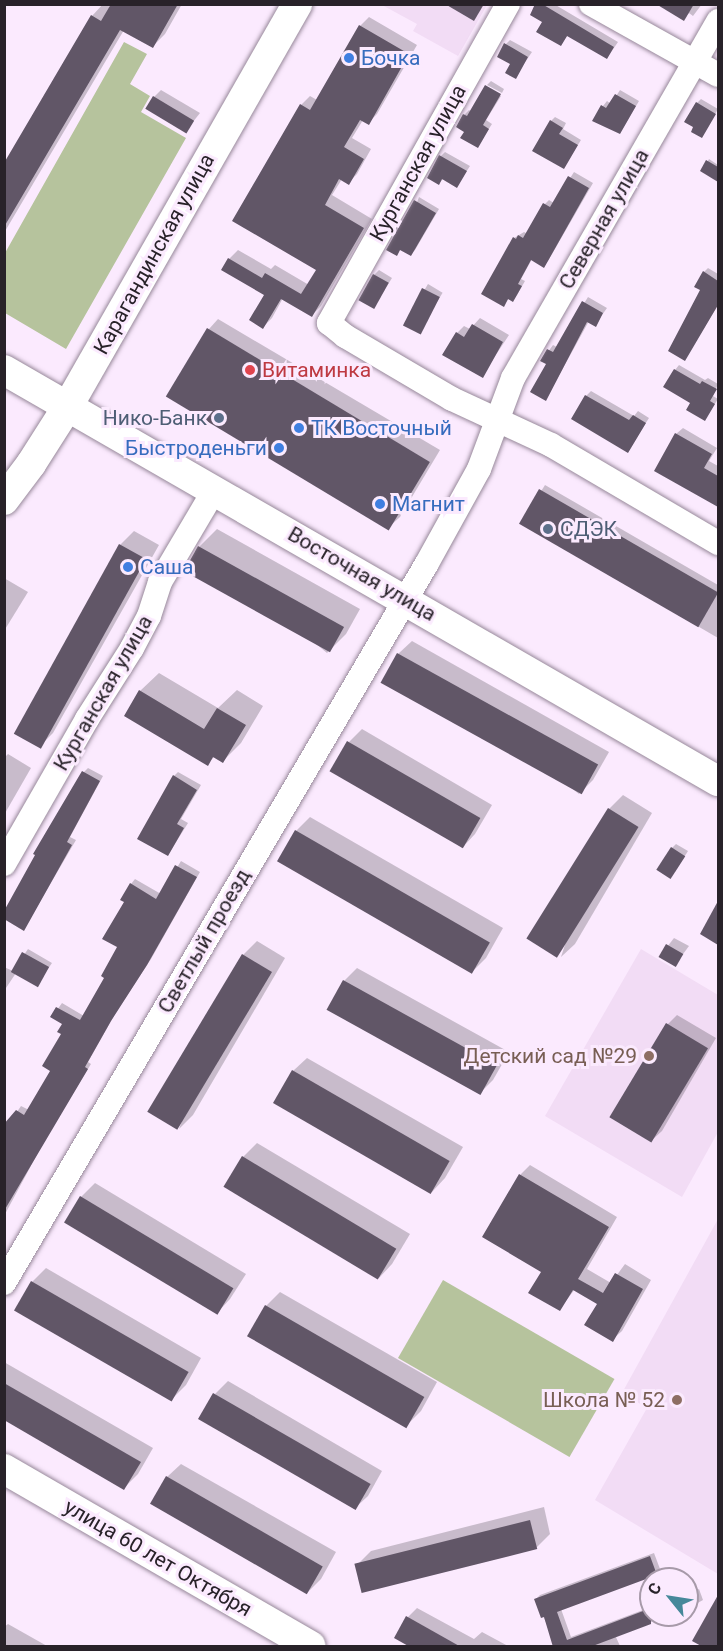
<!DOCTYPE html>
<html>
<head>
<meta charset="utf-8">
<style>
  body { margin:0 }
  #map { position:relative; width:723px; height:1651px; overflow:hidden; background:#fbeafe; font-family:Roboto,sans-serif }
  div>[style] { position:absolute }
  .built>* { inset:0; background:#f2dcf5 }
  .green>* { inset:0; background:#b6c39d; transform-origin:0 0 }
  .shadow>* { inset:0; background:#0003; transform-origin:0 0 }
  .building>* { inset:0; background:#615667; transform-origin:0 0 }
  .roads { filter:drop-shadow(0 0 2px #97889a) drop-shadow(0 0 2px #97889a) }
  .minor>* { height:24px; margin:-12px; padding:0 12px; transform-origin:12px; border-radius:12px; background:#fff }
  .major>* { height:30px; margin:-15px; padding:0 15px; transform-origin:15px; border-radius:15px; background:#fff }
  .dots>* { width:16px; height:16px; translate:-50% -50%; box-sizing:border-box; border:3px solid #fbeafe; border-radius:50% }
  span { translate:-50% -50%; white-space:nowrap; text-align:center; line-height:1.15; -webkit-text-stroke:6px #fbeafe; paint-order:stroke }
  .shop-label { font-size:21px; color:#366cbe }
  .left { translate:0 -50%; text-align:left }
  .right { translate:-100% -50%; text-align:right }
  .street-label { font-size:21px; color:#282229 }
  .health-label { font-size:21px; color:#be3a42 }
  .service-label { font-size:21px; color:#4e5e75 }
  .education-label { font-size:21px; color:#785e54 }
  .frame { position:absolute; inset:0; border:6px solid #282229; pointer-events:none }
  .north { position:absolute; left:639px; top:1567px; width:60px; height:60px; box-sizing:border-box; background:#fbeafe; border:2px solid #a79aa9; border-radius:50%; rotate:300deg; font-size:16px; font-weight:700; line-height:24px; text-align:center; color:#282229 }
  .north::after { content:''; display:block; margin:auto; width:21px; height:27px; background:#46889a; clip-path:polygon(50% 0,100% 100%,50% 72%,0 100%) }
</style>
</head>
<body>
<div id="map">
  <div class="built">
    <div style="clip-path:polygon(382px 5px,487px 5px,458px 56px,413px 31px,417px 24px)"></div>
    <div style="clip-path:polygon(641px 949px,718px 995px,718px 1132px,682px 1197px,545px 1116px)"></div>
    <div style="clip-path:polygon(718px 1219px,718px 1574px,595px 1500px,647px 1408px,622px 1393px)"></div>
  </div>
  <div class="green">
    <div style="clip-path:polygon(124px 42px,147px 54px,130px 84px,150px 96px,141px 112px,186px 138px,66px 349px,5px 313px,5px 253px)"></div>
    <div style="left:443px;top:1280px;width:198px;height:90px;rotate:30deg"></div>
  </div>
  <div class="shadow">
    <div style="clip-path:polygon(103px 4px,111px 7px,112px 4px,182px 4px,165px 34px,153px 46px,124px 30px,4px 233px,4px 165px,92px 16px)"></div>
    <div style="clip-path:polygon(537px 4px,554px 4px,618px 42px,607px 58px,568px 35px,561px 44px,544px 21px)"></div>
    <div style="clip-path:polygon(665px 4px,702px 4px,693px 16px,689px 13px,684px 19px)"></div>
    <div style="clip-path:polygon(369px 17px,417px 45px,377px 114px,368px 123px,363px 120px,352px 138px,371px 149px,357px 174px,348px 183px,342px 179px,332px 195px,372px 219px,321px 306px,312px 315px,283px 298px,272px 318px,263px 327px,266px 294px,229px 259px,238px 250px,271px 269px,275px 265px,309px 285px,318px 269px,301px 105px,310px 96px,317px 100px,360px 26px)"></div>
    <div style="clip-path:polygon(510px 40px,532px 52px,515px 77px,506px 44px)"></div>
    <div style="clip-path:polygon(491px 81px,504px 89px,502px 93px,487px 85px)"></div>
    <div style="clip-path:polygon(486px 87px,501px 96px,486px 120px,492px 124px,477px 147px,466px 131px,464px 115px,469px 110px,472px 112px)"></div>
    <div style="clip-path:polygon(161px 90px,200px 113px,185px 132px,154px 97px)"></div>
    <div style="clip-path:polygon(620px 90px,639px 101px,620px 133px,594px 120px,603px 106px,607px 101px,611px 104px)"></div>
    <div style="clip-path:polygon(701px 99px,718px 109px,702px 136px,697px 103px)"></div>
    <div style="clip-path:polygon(555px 117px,566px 123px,563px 129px,581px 140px,564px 167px,551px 121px)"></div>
    <div style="clip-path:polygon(445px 152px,470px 166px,457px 186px,444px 178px,439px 183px,441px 156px)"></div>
    <div style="clip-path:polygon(709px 159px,718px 165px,718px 180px,702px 171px)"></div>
    <div style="clip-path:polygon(574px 172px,593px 183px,548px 261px,544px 266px,532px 259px,521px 279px,525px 281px,517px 295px,513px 300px,509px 298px,504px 305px,483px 293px,514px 238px,524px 232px,528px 234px,545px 204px,549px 200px,554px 203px)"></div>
    <div style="clip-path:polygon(419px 197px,439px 209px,415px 250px,411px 254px,401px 248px,397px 254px)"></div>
    <div style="clip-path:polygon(708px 268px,718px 274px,718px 305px,685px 359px,704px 272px)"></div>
    <div style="clip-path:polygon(379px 270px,392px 278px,374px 307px,374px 275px)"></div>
    <div style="left:428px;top:284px;width:17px;height:46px;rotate:31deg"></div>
    <div style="clip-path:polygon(588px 297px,607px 308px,595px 325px,589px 321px,546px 399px,548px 364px,542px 360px,553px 345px,557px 347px)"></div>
    <div style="clip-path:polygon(480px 318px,509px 335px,482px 376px,457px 333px,464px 326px,470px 329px)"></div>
    <div style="clip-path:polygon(218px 319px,440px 450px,400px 517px,390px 526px,169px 396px,209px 329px)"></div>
    <div style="clip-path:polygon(679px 365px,705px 380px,708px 378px,718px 384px,713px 396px,718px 399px,705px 419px,692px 402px,675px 370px)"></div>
    <div style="clip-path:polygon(591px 391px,634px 416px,638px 411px,649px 418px,628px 451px,586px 396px)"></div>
    <div style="clip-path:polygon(683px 428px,717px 448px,709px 461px,718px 466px,718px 498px,714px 503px,676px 434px)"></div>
    <div style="clip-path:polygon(545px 485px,718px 585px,718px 638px,521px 523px)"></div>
    <div style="clip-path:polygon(217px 529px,360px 609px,346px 634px,327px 653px,199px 547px)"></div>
    <div style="clip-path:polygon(134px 531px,159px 545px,53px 733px,40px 746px,120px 545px)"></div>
    <div style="clip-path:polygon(4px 578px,28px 592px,4px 631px)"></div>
    <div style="clip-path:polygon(412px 641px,609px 752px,593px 780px,579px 794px,398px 654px)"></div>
    <div style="clip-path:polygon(159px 673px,218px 708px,237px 690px,263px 706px,241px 743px,223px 761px,215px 756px,207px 764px,140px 691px)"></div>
    <div style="clip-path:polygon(362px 729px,492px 805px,475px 834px,462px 848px,349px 742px)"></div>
    <div style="clip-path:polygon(8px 754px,31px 768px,4px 815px,4px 758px)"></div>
    <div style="clip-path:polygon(88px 768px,103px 776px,70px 837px,76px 840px,24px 929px,84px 772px)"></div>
    <div style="clip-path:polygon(178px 772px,201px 785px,181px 819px,188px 823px,168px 855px,174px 776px)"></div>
    <div style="clip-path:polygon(623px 795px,652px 813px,575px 944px,561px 957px,609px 809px)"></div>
    <div style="clip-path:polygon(310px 817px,503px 928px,486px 958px,472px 972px,279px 861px,296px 831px)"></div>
    <div style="clip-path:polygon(676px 844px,688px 851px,675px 872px,672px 848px)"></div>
    <div style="clip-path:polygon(181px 861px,200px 872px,151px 959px,115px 1014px,88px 1062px,91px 1064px,47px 1136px,4px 1216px,4px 1131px,21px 1106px,29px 1110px,52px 1070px,64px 1024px,52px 1017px,62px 1003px,84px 1016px,106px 977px,119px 947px,131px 884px,135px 879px,161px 894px)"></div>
    <div style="clip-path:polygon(718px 904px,718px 943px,702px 933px)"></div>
    <div style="clip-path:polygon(674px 938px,689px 946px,675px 965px,660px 956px)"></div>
    <div style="clip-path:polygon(257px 941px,285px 958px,193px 1115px,179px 1129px,243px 955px)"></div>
    <div style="clip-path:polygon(28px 949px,52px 963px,37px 985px,16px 973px,4px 991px,4px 967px,13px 971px)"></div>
    <div style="clip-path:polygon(357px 968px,509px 1052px,493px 1080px,479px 1094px,344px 981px)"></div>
    <div style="clip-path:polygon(677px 1015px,716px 1038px,662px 1131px,652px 1140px,668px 1024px)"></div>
    <div style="clip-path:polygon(307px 1058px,463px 1147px,445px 1178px,432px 1192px,293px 1071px)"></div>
    <div style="clip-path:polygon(257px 1143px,410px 1234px,392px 1264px,379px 1278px,243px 1157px)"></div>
    <div style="clip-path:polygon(530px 1165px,617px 1217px,587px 1269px,611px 1283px,625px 1264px,651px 1280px,622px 1331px,612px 1340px,599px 1303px,575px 1289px,559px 1310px,543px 1271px,484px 1237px,521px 1174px)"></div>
    <div style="clip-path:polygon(95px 1183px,246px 1274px,230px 1299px,217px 1313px,81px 1197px)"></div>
    <div style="clip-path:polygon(46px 1268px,201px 1358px,186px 1385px,172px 1399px,32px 1282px)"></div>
    <div style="clip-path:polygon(280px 1292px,437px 1382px,421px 1411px,407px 1425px,266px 1306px)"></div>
    <div style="clip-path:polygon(4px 1362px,153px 1448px,138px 1474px,124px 1488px,4px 1419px)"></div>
    <div style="clip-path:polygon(228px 1381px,382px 1471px,368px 1496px,354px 1509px,215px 1394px)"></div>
    <div style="clip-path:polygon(181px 1464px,336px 1552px,321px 1579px,307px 1593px,167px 1477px)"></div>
    <div style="clip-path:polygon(544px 1507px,550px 1534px,537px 1547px,357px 1565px,371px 1551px)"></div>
    <div style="clip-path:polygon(654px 1553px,660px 1569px,656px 1574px,561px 1609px,571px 1637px,651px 1607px,651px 1615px,670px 1615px,615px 1635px,620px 1646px,556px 1646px,536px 1599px,540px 1595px)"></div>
    <div style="clip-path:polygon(699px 1589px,703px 1600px,687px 1609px,687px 1594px)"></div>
    <div style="clip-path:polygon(718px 1602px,718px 1646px,706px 1646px,713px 1607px)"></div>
    <div style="clip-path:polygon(417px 1608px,474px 1639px,482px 1632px,508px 1646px,413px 1646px,408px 1617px)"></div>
    <div style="clip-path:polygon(8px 1624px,47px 1646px,4px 1646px,4px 1627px)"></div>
  </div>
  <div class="building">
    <div style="clip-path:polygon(111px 4px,178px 4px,153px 48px,120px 30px,4px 227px,4px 163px,91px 15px,101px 21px)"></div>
    <div style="clip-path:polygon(445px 4px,484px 4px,474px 21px)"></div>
    <div style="clip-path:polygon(535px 4px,542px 4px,614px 47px,607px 59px,567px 36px,561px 46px,536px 32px,542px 22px,530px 15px)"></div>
    <div style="clip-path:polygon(656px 4px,694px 4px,684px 21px)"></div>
    <div style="clip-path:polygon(359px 25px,409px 54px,369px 125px,360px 120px,344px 147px,364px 159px,349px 185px,339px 179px,325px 205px,364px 228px,312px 317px,281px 299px,263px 329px,249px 320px,264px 295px,221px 270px,228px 258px,262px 278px,265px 273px,301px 294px,316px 270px,232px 221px,300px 104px,310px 110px)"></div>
    <div style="clip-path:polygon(504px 43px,528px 57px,516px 79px,505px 73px,510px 64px,497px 57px)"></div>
    <div style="clip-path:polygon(485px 85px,501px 94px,483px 125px,489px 129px,478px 148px,460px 138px,464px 132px,456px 127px,463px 114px,467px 116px)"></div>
    <div style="clip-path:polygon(615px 94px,636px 106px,620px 134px,592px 121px,601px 105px,606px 108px)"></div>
    <div style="left:153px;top:96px;width:48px;height:15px;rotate:31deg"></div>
    <div style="clip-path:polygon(696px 102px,716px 114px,702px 138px,691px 132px,693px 127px,684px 122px)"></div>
    <div style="clip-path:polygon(550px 120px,563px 128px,559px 134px,578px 145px,564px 169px,532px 151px)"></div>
    <div style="clip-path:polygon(439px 155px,467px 171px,457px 188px,442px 179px,439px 185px,427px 178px)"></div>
    <div style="clip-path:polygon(706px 160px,718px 167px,718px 182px,700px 171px)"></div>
    <div style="clip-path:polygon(568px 176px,589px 188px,544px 268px,531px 260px,518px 284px,522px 286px,513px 302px,508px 299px,504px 307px,481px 294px,513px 237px,516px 239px,518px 235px,523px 238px,543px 203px,550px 207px)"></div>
    <div style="clip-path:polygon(414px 200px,436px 213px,411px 256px,400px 250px,397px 256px,386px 250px)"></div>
    <div style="clip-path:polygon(703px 271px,718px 281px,718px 305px,685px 361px,668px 351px,700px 290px,694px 287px)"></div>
    <div style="left:373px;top:274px;width:18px;height:30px;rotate:29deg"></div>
    <div style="left:422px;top:288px;width:20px;height:42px;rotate:27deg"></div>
    <div style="clip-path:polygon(582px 301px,603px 313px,596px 327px,587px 322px,546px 401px,530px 392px,546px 364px,540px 361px,547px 349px,553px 352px)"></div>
    <div style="clip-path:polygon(472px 324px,503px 342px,483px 378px,442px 355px,456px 332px,464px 337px)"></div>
    <div style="left:207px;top:328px;width:260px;height:80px;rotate:31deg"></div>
    <div style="clip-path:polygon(674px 369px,700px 384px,702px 381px,717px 389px,710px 401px,715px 404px,705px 421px,686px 410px,690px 403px,663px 387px)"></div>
    <div style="clip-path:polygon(585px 395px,629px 420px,633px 415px,646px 423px,628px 453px,571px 419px)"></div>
    <div style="clip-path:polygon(675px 433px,712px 454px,704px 468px,718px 476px,718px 507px,654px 471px)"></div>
    <div style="left:539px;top:489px;width:207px;height:40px;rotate:30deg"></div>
    <div style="left:119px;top:544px;width:31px;height:217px;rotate:29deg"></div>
    <div style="left:198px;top:546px;width:167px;height:29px;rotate:29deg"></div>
    <div style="left:397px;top:653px;width:230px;height:34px;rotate:29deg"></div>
    <div style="clip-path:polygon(139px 690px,204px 729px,217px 708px,246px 725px,223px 763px,213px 757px,208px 766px,124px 716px)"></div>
    <div style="left:347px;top:741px;width:154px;height:35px;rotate:30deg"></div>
    <div style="clip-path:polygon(82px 771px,100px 781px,67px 842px,72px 845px,24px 931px,4px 919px,4px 911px,35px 855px,33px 854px)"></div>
    <div style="clip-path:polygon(173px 775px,197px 790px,177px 824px,184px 828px,168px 856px,137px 839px)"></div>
    <div style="left:608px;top:808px;width:36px;height:154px;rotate:32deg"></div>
    <div style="left:295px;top:830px;width:225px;height:36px;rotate:30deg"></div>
    <div style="left:671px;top:847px;width:17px;height:27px;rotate:33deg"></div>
    <div style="clip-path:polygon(175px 865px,197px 877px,147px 965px,111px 1021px,85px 1067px,88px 1069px,4px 1211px,4px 1124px,16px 1110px,24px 1115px,50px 1071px,42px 1066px,61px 1034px,57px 1032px,62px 1024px,50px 1017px,56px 1007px,80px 1020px,104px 978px,101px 976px,117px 947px,102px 939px,124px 902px,120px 900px,130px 883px,156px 899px)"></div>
    <div style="clip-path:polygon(718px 901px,718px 945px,700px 934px)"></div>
    <div style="left:666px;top:944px;width:20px;height:15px;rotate:30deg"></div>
    <div style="left:22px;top:952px;width:31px;height:23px;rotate:29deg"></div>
    <div style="left:242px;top:954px;width:35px;height:184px;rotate:31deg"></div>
    <div style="left:343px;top:980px;width:176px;height:34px;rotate:29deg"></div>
    <div style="left:666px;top:1023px;width:49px;height:110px;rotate:31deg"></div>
    <div style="left:292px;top:1070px;width:182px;height:38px;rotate:30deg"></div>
    <div style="left:242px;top:1156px;width:180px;height:36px;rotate:31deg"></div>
    <div style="clip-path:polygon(519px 1174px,609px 1227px,578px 1279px,603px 1293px,615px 1273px,643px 1289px,613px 1342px,584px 1325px,597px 1304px,573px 1290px,560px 1311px,528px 1293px,541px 1272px,482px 1237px)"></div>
    <div style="left:80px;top:1196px;width:179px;height:31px;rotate:31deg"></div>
    <div style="left:31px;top:1281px;width:182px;height:34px;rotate:30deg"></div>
    <div style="left:265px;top:1305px;width:184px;height:36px;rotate:30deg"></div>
    <div style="clip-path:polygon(4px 1383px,141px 1462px,124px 1490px,4px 1420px)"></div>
    <div style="left:213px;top:1393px;width:182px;height:30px;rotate:30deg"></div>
    <div style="left:166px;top:1476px;width:181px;height:32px;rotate:30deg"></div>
    <div style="left:530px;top:1520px;width:30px;height:181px;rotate:76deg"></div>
    <div style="clip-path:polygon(650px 1556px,657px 1575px,557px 1612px,567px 1640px,651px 1608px,651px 1624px,590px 1647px,553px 1647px,544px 1617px,541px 1618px,534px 1599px)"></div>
    <div style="clip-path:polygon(718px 1595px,718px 1647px,703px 1647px,692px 1641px)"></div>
    <div style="clip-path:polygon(406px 1616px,461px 1647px,410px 1647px,394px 1638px)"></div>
  </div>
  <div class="roads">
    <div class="minor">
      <div style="left:508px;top:4px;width:366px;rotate:119.3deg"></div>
      <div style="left:329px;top:323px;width:21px;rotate:39deg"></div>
      <div style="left:345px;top:336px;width:124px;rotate:30.5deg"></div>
      <div style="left:452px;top:399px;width:109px;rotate:24.9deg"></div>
      <div style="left:551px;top:445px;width:194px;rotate:30.4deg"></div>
      <div style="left:591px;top:4px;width:145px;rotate:29.2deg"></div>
      <div style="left:4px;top:864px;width:167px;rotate:-60.2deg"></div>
      <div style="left:87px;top:719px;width:84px;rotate:-57.6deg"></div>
      <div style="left:132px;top:648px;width:36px;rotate:-62deg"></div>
      <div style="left:149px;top:616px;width:36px;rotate:-72deg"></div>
      <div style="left:160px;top:582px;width:108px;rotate:-59.4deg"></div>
      <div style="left:4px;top:1283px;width:833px;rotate:-59.56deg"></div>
      <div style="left:426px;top:565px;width:110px;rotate:-61.1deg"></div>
      <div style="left:479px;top:469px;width:97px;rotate:-69.5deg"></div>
      <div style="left:513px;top:378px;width:412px;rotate:-60.1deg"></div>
    </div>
    <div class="major">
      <div style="left:4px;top:370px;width:824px;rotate:29.93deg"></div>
      <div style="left:4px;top:500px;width:45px;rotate:-53.1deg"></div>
      <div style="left:31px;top:464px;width:69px;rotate:-57.5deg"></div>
      <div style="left:68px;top:406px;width:463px;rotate:-60.3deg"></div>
      <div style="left:4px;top:1469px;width:354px;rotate:30deg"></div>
    </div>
  </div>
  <div class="dots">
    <div style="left:349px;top:58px;background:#3f7fe0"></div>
    <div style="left:250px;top:370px;background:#e0444e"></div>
    <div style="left:219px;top:418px;background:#5c6f8a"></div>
    <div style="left:299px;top:428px;background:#3f7fe0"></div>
    <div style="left:279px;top:448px;background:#3f7fe0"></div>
    <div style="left:380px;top:504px;background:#3f7fe0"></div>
    <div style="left:548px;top:529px;background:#5c6f8a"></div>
    <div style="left:128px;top:567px;background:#3f7fe0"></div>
    <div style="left:649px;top:1056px;background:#8d6e63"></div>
    <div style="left:677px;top:1400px;background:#8d6e63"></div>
  </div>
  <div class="shop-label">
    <span class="left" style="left:361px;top:58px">Бочка</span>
    <span class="left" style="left:311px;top:428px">ТК Восточный</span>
    <span class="right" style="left:267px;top:448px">Быстроденьги</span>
    <span class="left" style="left:392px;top:504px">Магнит</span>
    <span class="left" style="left:140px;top:567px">Саша</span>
  </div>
  <div class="street-label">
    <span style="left:418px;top:163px;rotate:-61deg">Курганская улица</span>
    <span style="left:604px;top:219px;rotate:-60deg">Северная улица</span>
    <span style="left:154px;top:254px;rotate:-61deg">Карагандинская улица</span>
    <span style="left:362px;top:574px;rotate:30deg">Восточная улица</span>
    <span style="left:103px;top:693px;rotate:-60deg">Курганская улица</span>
    <span style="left:204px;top:941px;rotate:-60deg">Светлый проезд</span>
    <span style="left:158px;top:1558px;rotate:30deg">улица 60 лет Октября</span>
  </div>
  <div class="health-label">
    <span class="left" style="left:262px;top:370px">Витаминка</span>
  </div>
  <div class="service-label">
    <span class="right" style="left:207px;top:418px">Нико-Банк</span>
    <span class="left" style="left:560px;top:529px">СДЭК</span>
  </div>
  <div class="education-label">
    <span class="right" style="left:637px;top:1056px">Детский сад №29</span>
    <span class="right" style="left:665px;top:1400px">Школа № 52</span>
  </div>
  <div class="frame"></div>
  <div class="north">С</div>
</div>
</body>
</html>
